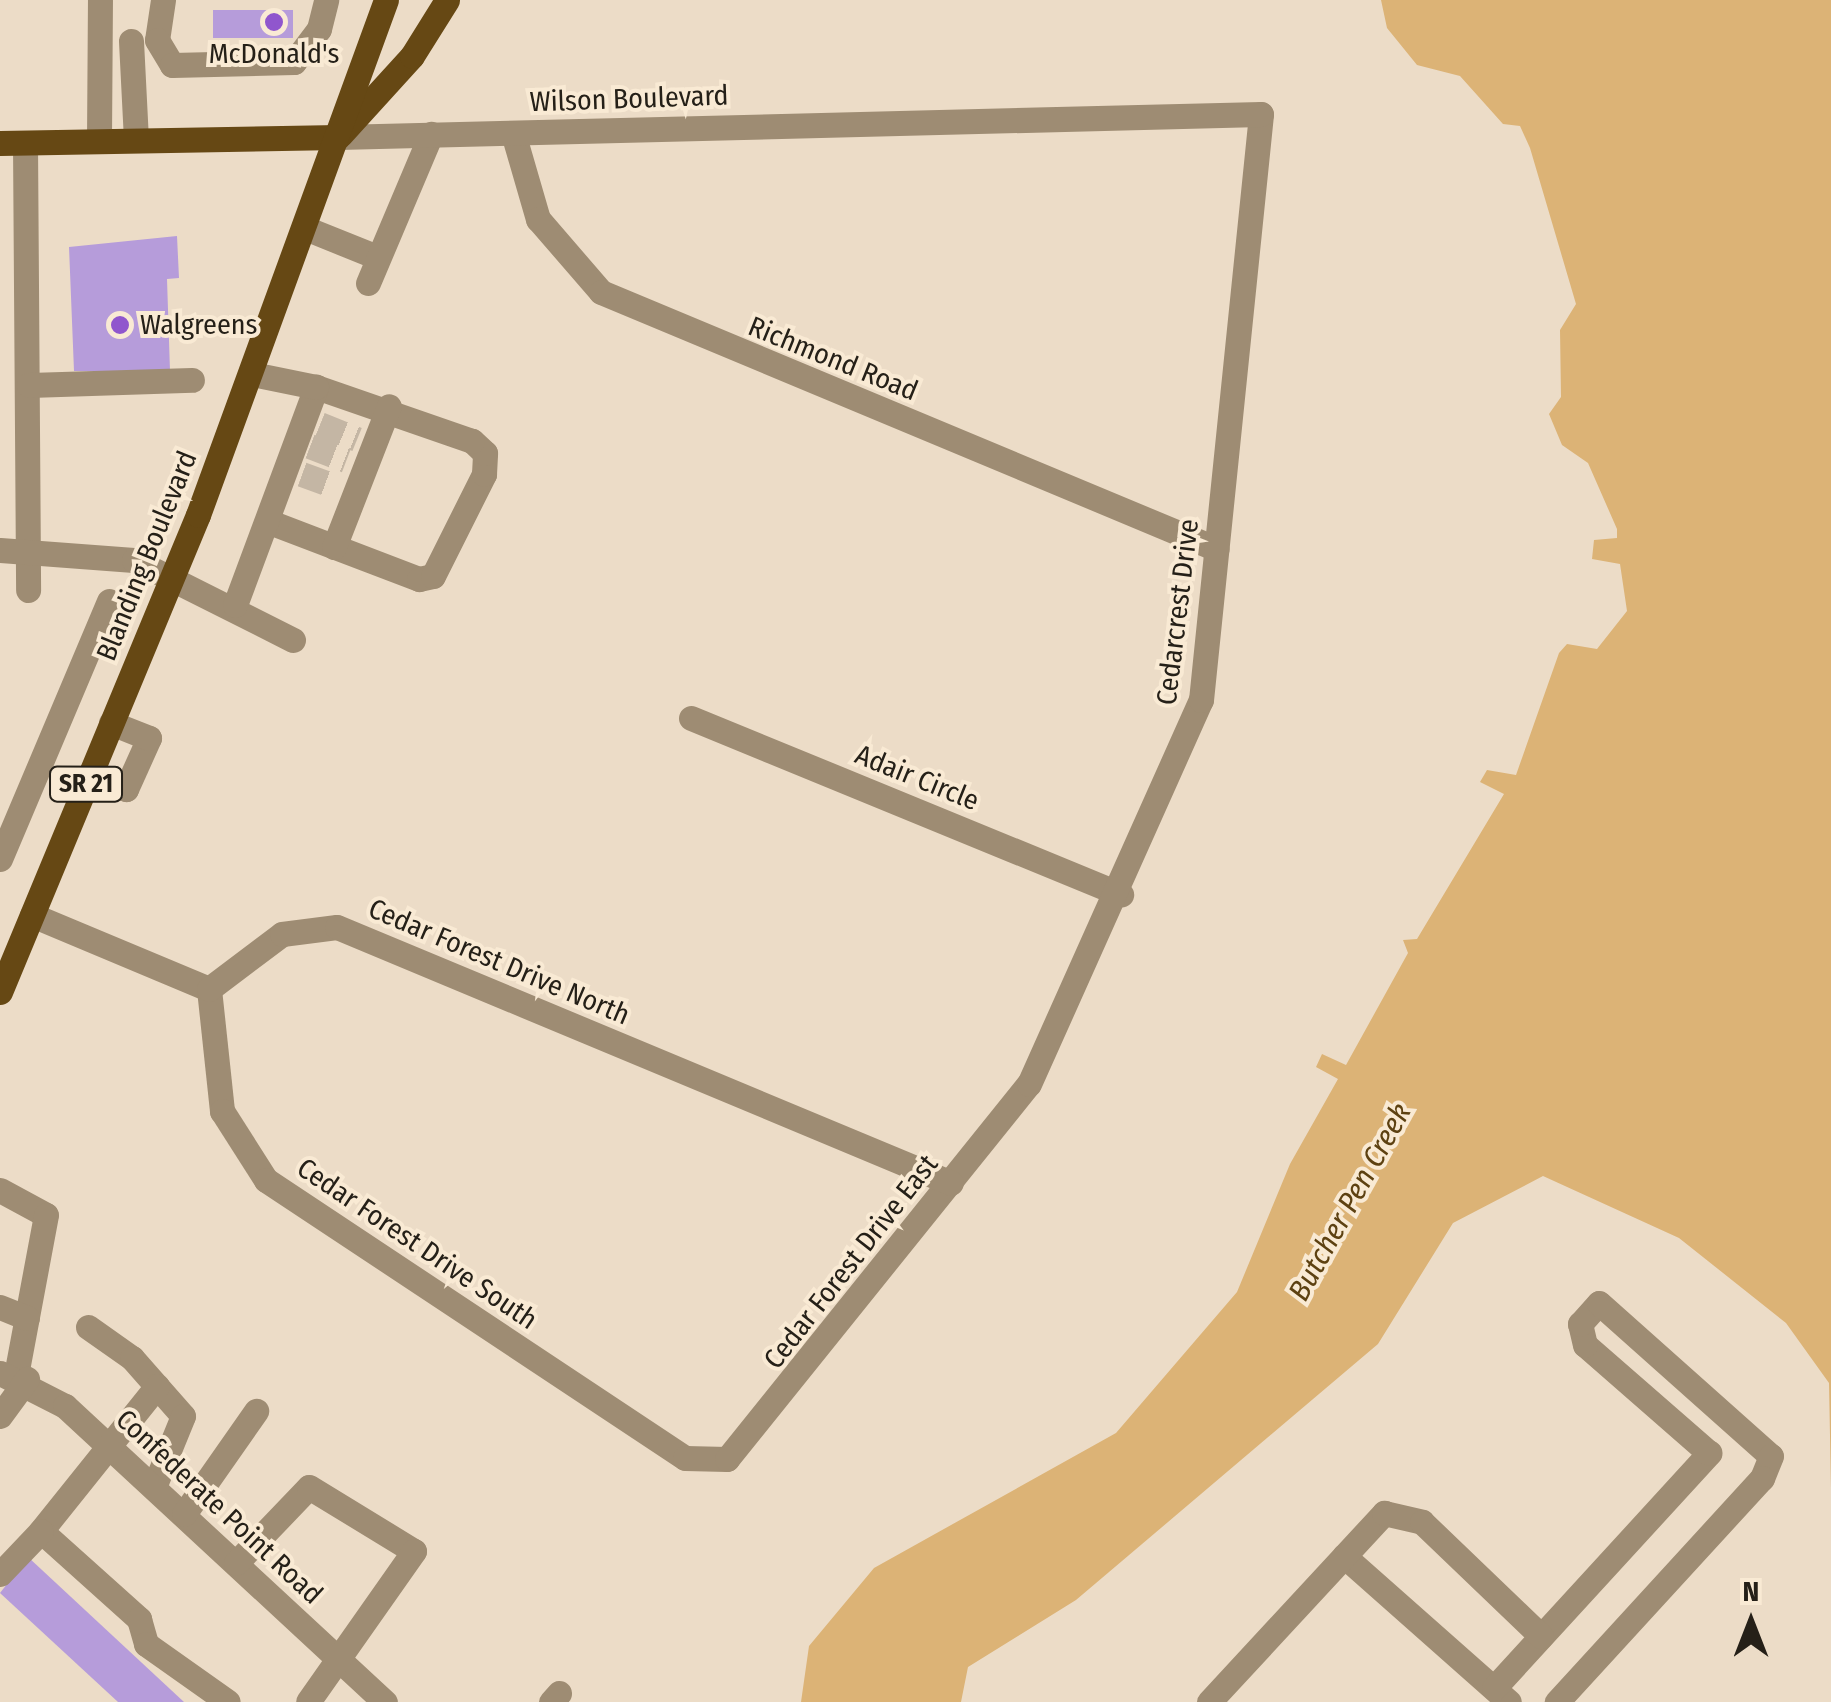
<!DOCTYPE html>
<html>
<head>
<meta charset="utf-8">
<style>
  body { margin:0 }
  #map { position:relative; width:1831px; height:1702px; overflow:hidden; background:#ecdcc7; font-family:"Fira Sans Condensed",sans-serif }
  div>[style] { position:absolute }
  .water>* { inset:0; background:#dcb376 }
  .building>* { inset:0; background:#b69cda; transform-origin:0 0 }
  .minor-tunnel>* { height:25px; margin-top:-12.5px; transform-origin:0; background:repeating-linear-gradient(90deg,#c4b6a4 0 25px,transparent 0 37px) }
  .minor>* { height:25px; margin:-12.5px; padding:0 12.5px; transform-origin:12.5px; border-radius:12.5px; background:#9e8c73 }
  .major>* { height:25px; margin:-12.5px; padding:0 12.5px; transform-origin:12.5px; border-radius:12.5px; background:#664814 }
  .dots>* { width:28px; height:28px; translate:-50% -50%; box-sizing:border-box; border:5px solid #f9ead4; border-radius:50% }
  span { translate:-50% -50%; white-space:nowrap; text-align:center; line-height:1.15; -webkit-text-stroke:8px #f9ead4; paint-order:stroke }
  .shield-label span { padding:2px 8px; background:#f9ead4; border:2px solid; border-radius:8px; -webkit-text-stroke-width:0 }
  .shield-label { font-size:25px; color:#252018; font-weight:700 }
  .poi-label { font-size:28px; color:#252018 }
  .left { translate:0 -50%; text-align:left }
  .street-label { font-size:28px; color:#252018 }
  .water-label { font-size:30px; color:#5d4111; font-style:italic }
  .north { position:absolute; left:1701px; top:1572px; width:100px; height:100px; -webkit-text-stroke:8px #f9ead4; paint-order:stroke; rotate:0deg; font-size:28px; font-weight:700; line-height:40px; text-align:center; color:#252018 }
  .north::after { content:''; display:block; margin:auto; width:35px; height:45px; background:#252018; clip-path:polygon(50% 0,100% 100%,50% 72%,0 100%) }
</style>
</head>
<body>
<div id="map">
  <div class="water">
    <div style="clip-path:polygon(1381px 0,1831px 0,1831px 1489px,1829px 1383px,1786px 1323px,1679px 1238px,1543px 1176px,1453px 1223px,1378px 1344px,1076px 1600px,968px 1667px,961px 1702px,801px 1702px,809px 1646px,874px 1568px,1116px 1433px,1237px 1292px,1290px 1164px,1338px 1079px,1316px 1067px,1322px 1054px,1346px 1065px,1408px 953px,1403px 940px,1417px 939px,1504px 794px,1480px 782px,1487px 770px,1516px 775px,1559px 653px,1567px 644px,1597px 649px,1627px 611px,1620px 564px,1592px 559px,1594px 540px,1617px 538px,1617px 529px,1588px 463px,1562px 445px,1549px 414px,1561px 397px,1560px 330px,1576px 304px,1530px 148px,1520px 126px,1503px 124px,1460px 76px,1417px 65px,1387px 28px)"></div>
  </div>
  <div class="building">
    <div style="left:293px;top:10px;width:28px;height:80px;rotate:90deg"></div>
    <div style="clip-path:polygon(177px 236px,179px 278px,167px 279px,170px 371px,74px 371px,69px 247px)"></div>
    <div style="clip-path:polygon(28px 1557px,184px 1702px,118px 1702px,0 1593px)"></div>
  </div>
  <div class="minor-tunnel">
    <div style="left:320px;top:424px;width:40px;rotate:22deg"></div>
    <div style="left:310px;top:446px;width:39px;rotate:21deg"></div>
    <div style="left:302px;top:474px;width:35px;rotate:20deg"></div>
  </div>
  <div class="minor">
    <div style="left:163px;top:0;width:40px;rotate:98.5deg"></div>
    <div style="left:157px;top:40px;width:29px;rotate:59deg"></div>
    <div style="left:172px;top:65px;width:122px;rotate:-1.4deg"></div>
    <div style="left:294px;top:62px;width:41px;rotate:-52.9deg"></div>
    <div style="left:319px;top:29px;width:30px;rotate:-76deg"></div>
    <div style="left:131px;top:41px;width:99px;rotate:87.1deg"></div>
    <div style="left:513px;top:133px;width:90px;rotate:73.8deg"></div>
    <div style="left:538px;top:219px;width:96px;rotate:49.2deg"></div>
    <div style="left:601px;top:292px;width:667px;rotate:22.65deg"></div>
    <div style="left:99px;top:139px;width:139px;rotate:-89.6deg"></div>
    <div style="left:25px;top:143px;width:447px;rotate:89.6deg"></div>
    <div style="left:305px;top:228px;width:78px;rotate:21.9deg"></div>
    <div style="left:368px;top:283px;width:162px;rotate:-67.1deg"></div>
    <div style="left:29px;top:385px;width:163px;rotate:-1.8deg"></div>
    <div style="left:267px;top:521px;width:163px;rotate:20.9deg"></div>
    <div style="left:419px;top:579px;width:14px;rotate:-12deg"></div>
    <div style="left:433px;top:576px;width:114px;rotate:-63.4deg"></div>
    <div style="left:484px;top:474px;width:21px;rotate:-87deg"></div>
    <div style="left:485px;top:453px;width:18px;rotate:-137deg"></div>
    <div style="left:472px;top:441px;width:165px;rotate:-160.9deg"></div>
    <div style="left:334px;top:547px;width:151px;rotate:-68.7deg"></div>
    <div style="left:0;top:550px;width:134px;rotate:4.3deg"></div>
    <div style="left:134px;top:560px;width:178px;rotate:26.7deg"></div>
    <div style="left:235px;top:605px;width:233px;rotate:-69.6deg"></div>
    <div style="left:316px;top:387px;width:65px;rotate:-168.5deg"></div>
    <div style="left:691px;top:718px;width:465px;rotate:22.3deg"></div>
    <div style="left:91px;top:772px;width:39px;rotate:26deg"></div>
    <div style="left:126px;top:789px;width:56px;rotate:-65.7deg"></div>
    <div style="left:149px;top:738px;width:41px;rotate:-158.5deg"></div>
    <div style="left:0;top:859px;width:280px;rotate:-67.1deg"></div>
    <div style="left:32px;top:915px;width:192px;rotate:22.7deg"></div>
    <div style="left:209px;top:989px;width:123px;rotate:83.9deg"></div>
    <div style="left:222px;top:1111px;width:82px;rotate:57.5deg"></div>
    <div style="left:266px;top:1180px;width:503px;rotate:33.56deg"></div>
    <div style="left:685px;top:1458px;width:42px;rotate:1.4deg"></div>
    <div style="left:727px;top:1459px;width:481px;rotate:-51.2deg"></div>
    <div style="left:1029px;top:1084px;width:421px;rotate:-65.9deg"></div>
    <div style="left:1201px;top:700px;width:589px;rotate:-84.15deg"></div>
    <div style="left:1261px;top:114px;width:923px;rotate:178.57deg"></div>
    <div style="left:209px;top:989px;width:91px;rotate:-37deg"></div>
    <div style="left:282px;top:934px;width:55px;rotate:-7.3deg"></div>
    <div style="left:337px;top:927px;width:665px;rotate:22.63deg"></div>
    <div style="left:0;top:1190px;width:52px;rotate:28.5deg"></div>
    <div style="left:46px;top:1215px;width:164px;rotate:100.6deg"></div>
    <div style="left:0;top:1307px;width:29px;rotate:22deg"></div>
    <div style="left:88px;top:1327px;width:54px;rotate:35.2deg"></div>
    <div style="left:132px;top:1358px;width:77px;rotate:48.7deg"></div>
    <div style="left:183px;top:1416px;width:77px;rotate:112.2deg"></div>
    <div style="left:0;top:1373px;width:73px;rotate:26.9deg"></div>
    <div style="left:65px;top:1406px;width:436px;rotate:42.8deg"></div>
    <div style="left:157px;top:1386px;width:186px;rotate:128.7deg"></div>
    <div style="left:41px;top:1531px;width:132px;rotate:41.9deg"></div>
    <div style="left:139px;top:1619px;width:26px;rotate:74deg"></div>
    <div style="left:146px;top:1644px;width:100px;rotate:35.3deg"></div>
    <div style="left:0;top:1416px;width:46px;rotate:-53.9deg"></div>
    <div style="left:184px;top:1514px;width:126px;rotate:-55deg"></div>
    <div style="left:1344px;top:1556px;width:220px;rotate:41.5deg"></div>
    <div style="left:236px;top:1563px;width:105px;rotate:-46.2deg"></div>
    <div style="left:309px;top:1487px;width:123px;rotate:31.4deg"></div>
    <div style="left:414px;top:1551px;width:184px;rotate:125.1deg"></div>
    <div style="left:0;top:1574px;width:59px;rotate:-46.4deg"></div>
    <div style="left:1494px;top:1688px;width:319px;rotate:-47.5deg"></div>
    <div style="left:1709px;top:1453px;width:164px;rotate:-138.9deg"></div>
    <div style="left:1585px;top:1345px;width:22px;rotate:-103deg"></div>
    <div style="left:1580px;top:1324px;width:28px;rotate:-48deg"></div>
    <div style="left:1599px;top:1303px;width:230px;rotate:41.7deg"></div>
    <div style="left:1771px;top:1456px;width:24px;rotate:112deg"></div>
    <div style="left:1762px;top:1478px;width:304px;rotate:132.5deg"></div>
    <div style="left:551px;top:1702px;width:12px;rotate:-48deg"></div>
    <div style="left:1209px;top:1702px;width:258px;rotate:-47.2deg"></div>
    <div style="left:1384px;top:1513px;width:39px;rotate:13deg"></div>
    <div style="left:1422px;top:1522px;width:165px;rotate:43.8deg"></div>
  </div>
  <div class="major">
    <div style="left:341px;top:134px;width:105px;rotate:-47.7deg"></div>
    <div style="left:412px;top:56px;width:66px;rotate:-58deg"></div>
    <div style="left:0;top:143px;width:338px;rotate:-1deg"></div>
    <div style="left:0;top:992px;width:516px;rotate:-67.46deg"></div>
    <div style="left:198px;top:515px;width:548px;rotate:-69.95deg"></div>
  </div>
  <div class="dots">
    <div style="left:274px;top:22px;background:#9056cd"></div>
    <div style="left:120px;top:325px;background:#9056cd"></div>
  </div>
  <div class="shield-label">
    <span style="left:86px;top:784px">SR 21</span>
  </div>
  <div class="poi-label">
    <span style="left:274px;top:54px">McDonald's</span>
    <span class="left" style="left:140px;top:325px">Walgreens</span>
  </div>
  <div class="street-label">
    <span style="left:629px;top:99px;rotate:-2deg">Wilson Boulevard</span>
    <span style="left:833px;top:359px;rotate:22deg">Richmond Road</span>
    <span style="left:147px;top:556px;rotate:-68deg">Blanding Boulevard</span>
    <span style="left:1178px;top:612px;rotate:-83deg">Cedarcrest Drive</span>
    <span style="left:917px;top:778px;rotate:22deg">Adair Circle</span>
    <span style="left:499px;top:962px;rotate:23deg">Cedar Forest Drive North</span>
    <span style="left:417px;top:1244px;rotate:34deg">Cedar Forest Drive South</span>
    <span style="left:851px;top:1262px;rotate:-52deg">Cedar Forest Drive East</span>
    <span style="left:219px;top:1507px;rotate:43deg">Confederate Point Road</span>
  </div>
  <div class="water-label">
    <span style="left:1350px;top:1202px;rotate:-61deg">Butcher Pen Creek</span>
  </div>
  <div class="north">N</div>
</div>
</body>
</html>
